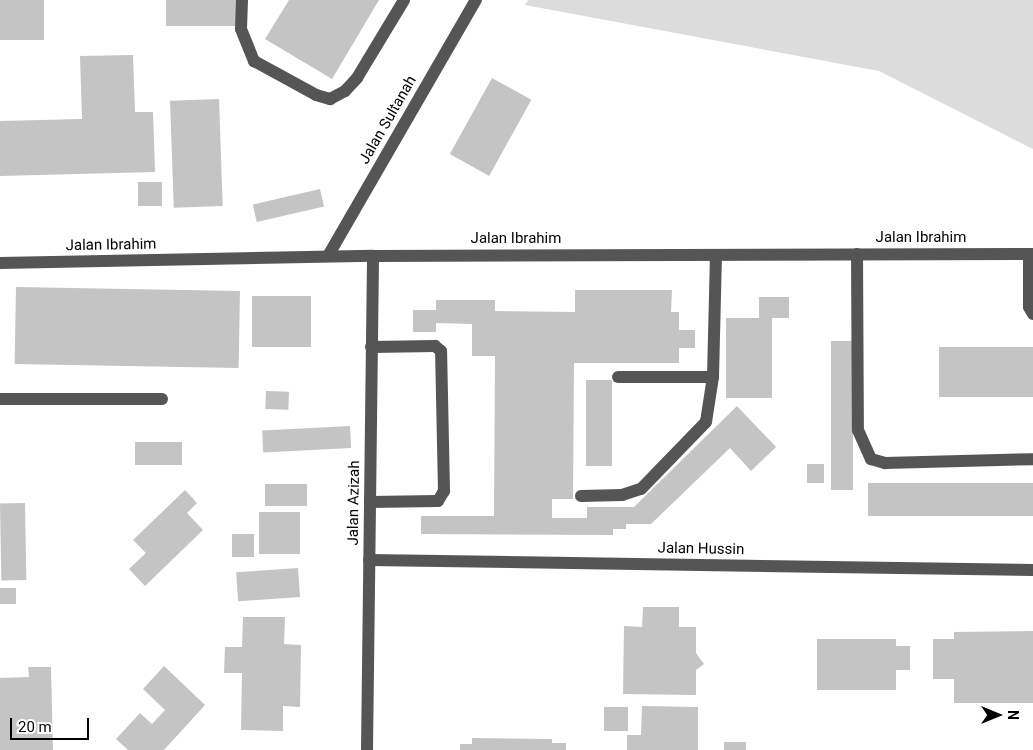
<!DOCTYPE html>
<html>
<head>
<meta charset="utf-8">
<style>
  body { margin:0 }
  #map { position:relative; width:1033px; height:750px; overflow:hidden; background:#fff; font-family:Roboto,sans-serif }
  div>[style] { position:absolute }
  .green>* { inset:0; background:#dcdcdc }
  .building>* { inset:0; background:#c4c4c4; transform-origin:0 0 }
  .minor>* { height:12px; margin:-6px; padding:0 6px; transform-origin:6px; border-radius:6px; background:#555 }
  span { translate:-50% -50%; white-space:nowrap; text-align:center; line-height:1.15; -webkit-text-stroke:4.5px #fff; paint-order:stroke }
  .street-label { font-size:15px; color:#000 }
  .north { position:absolute; left:973px; top:690px; width:50px; height:50px; -webkit-text-stroke:4px #fff; paint-order:stroke; rotate:90deg; font-size:14px; font-weight:700; line-height:20px; text-align:center; color:#000 }
  .north::after { content:''; display:block; margin:auto; width:18px; height:22px; background:#000; clip-path:polygon(50% 0,100% 100%,50% 72%,0 100%) }
  .scale { position:absolute; left:10px; top:718px; width:79px; height:22px; box-sizing:border-box; border:2px solid #000; border-top:0; padding-left:6px; font-size:15px; line-height:18px; white-space:nowrap; color:#000; -webkit-text-stroke:4px #fff; paint-order:stroke }
</style>
</head>
<body>
<div id="map">
  <div class="green">
    <div style="clip-path:polygon(528px 0,1033px 0,1033px 149px,879px 71px,525px 5px)"></div>
  </div>
  <div class="building">
    <div style="left:0;top:0;width:44px;height:40px"></div>
    <div style="left:166px;top:0;width:70px;height:26px"></div>
    <div style="clip-path:polygon(289px 0,379px 0,332px 79px,265px 39px)"></div>
    <div style="clip-path:polygon(133px 55px,135px 112px,153px 112px,155px 172px,0 176px,0 121px,82px 119px,80px 56px)"></div>
    <div style="left:492px;top:78px;width:45px;height:87px;rotate:29deg"></div>
    <div style="left:219px;top:99px;width:107px;height:49px;rotate:88deg"></div>
    <div style="left:138px;top:182px;width:24px;height:24px"></div>
    <div style="left:320px;top:189px;width:18px;height:69px;rotate:77deg"></div>
    <div style="left:16px;top:287px;width:224px;height:77px;rotate:1deg"></div>
    <div style="clip-path:polygon(575px 290px,672px 290px,671px 312px,679px 312px,679px 330px,695px 330px,695px 348px,679px 348px,679px 363px,574px 363px,573px 499px,552px 499px,552px 518px,587px 518px,587px 507px,634px 507px,737px 406px,776px 447px,751px 471px,730px 448px,651px 524px,626px 524px,626px 529px,613px 529px,613px 535px,421px 534px,421px 516px,494px 516px,495px 356px,472px 356px,472px 324px,436px 323px,436px 332px,413px 332px,413px 310px,436px 310px,436px 300px,495px 300px,495px 311px,575px 312px)"></div>
    <div style="left:252px;top:296px;width:59px;height:51px"></div>
    <div style="clip-path:polygon(759px 297px,789px 297px,789px 318px,772px 318px,772px 398px,726px 398px,726px 318px,759px 318px)"></div>
    <div style="left:831px;top:341px;width:22px;height:149px"></div>
    <div style="left:1033px;top:347px;width:50px;height:94px;rotate:90deg"></div>
    <div style="left:586px;top:380px;width:26px;height:86px"></div>
    <div style="left:266px;top:391px;width:23px;height:18px;rotate:2deg"></div>
    <div style="left:350px;top:426px;width:22px;height:88px;rotate:87deg"></div>
    <div style="left:182px;top:442px;width:23px;height:47px;rotate:90deg"></div>
    <div style="left:807px;top:464px;width:17px;height:19px"></div>
    <div style="left:1033px;top:483px;width:33px;height:165px;rotate:90deg"></div>
    <div style="left:265px;top:484px;width:42px;height:22px"></div>
    <div style="clip-path:polygon(185px 490px,197px 503px,187px 513px,203px 530px,145px 586px,129px 569px,146px 553px,133px 540px)"></div>
    <div style="left:25px;top:503px;width:77px;height:25px;rotate:89deg"></div>
    <div style="left:259px;top:512px;width:41px;height:42px"></div>
    <div style="left:232px;top:534px;width:22px;height:23px"></div>
    <div style="left:298px;top:568px;width:29px;height:62px;rotate:86deg"></div>
    <div style="left:0;top:588px;width:16px;height:16px"></div>
    <div style="clip-path:polygon(643px 607px,679px 607px,679px 627px,696px 627px,696px 653px,704px 664px,696px 670px,696px 695px,623px 694px,624px 626px,642px 627px)"></div>
    <div style="clip-path:polygon(243px 617px,285px 617px,284px 644px,301px 645px,300px 707px,283px 706px,283px 731px,241px 730px,242px 673px,224px 673px,225px 647px,242px 647px)"></div>
    <div style="clip-path:polygon(1033px 631px,1033px 703px,954px 703px,954px 679px,933px 679px,933px 639px,954px 639px,954px 632px)"></div>
    <div style="clip-path:polygon(817px 639px,896px 639px,896px 646px,910px 646px,910px 670px,896px 670px,896px 690px,817px 690px)"></div>
    <div style="clip-path:polygon(164px 666px,205px 705px,164px 750px,128px 750px,116px 739px,140px 713px,152px 724px,165px 710px,143px 689px)"></div>
    <div style="clip-path:polygon(28px 667px,51px 667px,53px 750px,0 750px,0 678px,29px 677px)"></div>
    <div style="clip-path:polygon(642px 706px,698px 707px,698px 750px,627px 750px,627px 735px,641px 735px)"></div>
    <div style="left:604px;top:707px;width:24px;height:24px"></div>
    <div style="clip-path:polygon(472px 738px,552px 739px,552px 743px,566px 743px,566px 750px,460px 750px,460px 744px,472px 744px)"></div>
    <div style="left:724px;top:742px;width:22px;height:8px"></div>
  </div>
  <div class="minor">
    <div style="left:242px;top:0;width:29px;rotate:92deg"></div>
    <div style="left:241px;top:29px;width:35px;rotate:68deg"></div>
    <div style="left:254px;top:61px;width:71px;rotate:28.7deg"></div>
    <div style="left:316px;top:95px;width:15px;rotate:16deg"></div>
    <div style="left:330px;top:99px;width:17px;rotate:-28deg"></div>
    <div style="left:345px;top:91px;width:18px;rotate:-47deg"></div>
    <div style="left:357px;top:78px;width:91px;rotate:-58.9deg"></div>
    <div style="left:857px;top:254px;width:176px;rotate:89.7deg"></div>
    <div style="left:858px;top:430px;width:32px;rotate:66deg"></div>
    <div style="left:871px;top:459px;width:15px;rotate:16deg"></div>
    <div style="left:885px;top:463px;width:148px;rotate:-1.5deg"></div>
    <div style="left:1029px;top:254px;width:53px;rotate:90deg"></div>
    <div style="left:1029px;top:307px;width:8px;rotate:60deg"></div>
    <div style="left:328px;top:256px;width:296px;rotate:-60deg"></div>
    <div style="left:0;top:263px;width:373px;rotate:-1.1deg"></div>
    <div style="left:373px;top:256px;width:660px;rotate:-0.17deg"></div>
    <div style="left:618px;top:377px;width:95px"></div>
    <div style="left:0;top:399px;width:162px"></div>
    <div style="left:581px;top:496px;width:41px;rotate:-1.4deg"></div>
    <div style="left:622px;top:495px;width:20px;rotate:-18deg"></div>
    <div style="left:641px;top:489px;width:93px;rotate:-45.9deg"></div>
    <div style="left:706px;top:422px;width:46px;rotate:-81.2deg"></div>
    <div style="left:713px;top:377px;width:122px;rotate:-88.6deg"></div>
    <div style="left:370px;top:502px;width:68px;rotate:-0.8deg"></div>
    <div style="left:438px;top:501px;width:12px;rotate:-59deg"></div>
    <div style="left:444px;top:491px;width:140px;rotate:-91.2deg"></div>
    <div style="left:441px;top:351px;width:8px;rotate:-140deg"></div>
    <div style="left:435px;top:346px;width:64px;rotate:179.1deg"></div>
    <div style="left:369px;top:560px;width:664px;rotate:0.86deg"></div>
    <div style="left:367px;top:750px;width:494px;rotate:-89.3deg"></div>
  </div>
  <div class="street-label">
    <span style="left:388px;top:120px;rotate:-60deg">Jalan Sultanah</span>
    <span style="left:921px;top:238px">Jalan Ibrahim</span>
    <span style="left:516px;top:239px">Jalan Ibrahim</span>
    <span style="left:111px;top:245px;rotate:-1deg">Jalan Ibrahim</span>
    <span style="left:354px;top:503px;rotate:-89deg">Jalan Azizah</span>
    <span style="left:701px;top:549px;rotate:1deg">Jalan Hussin</span>
  </div>
  <div class="north">N</div>
  <div class="scale">20 m</div>
</div>
</body>
</html>
